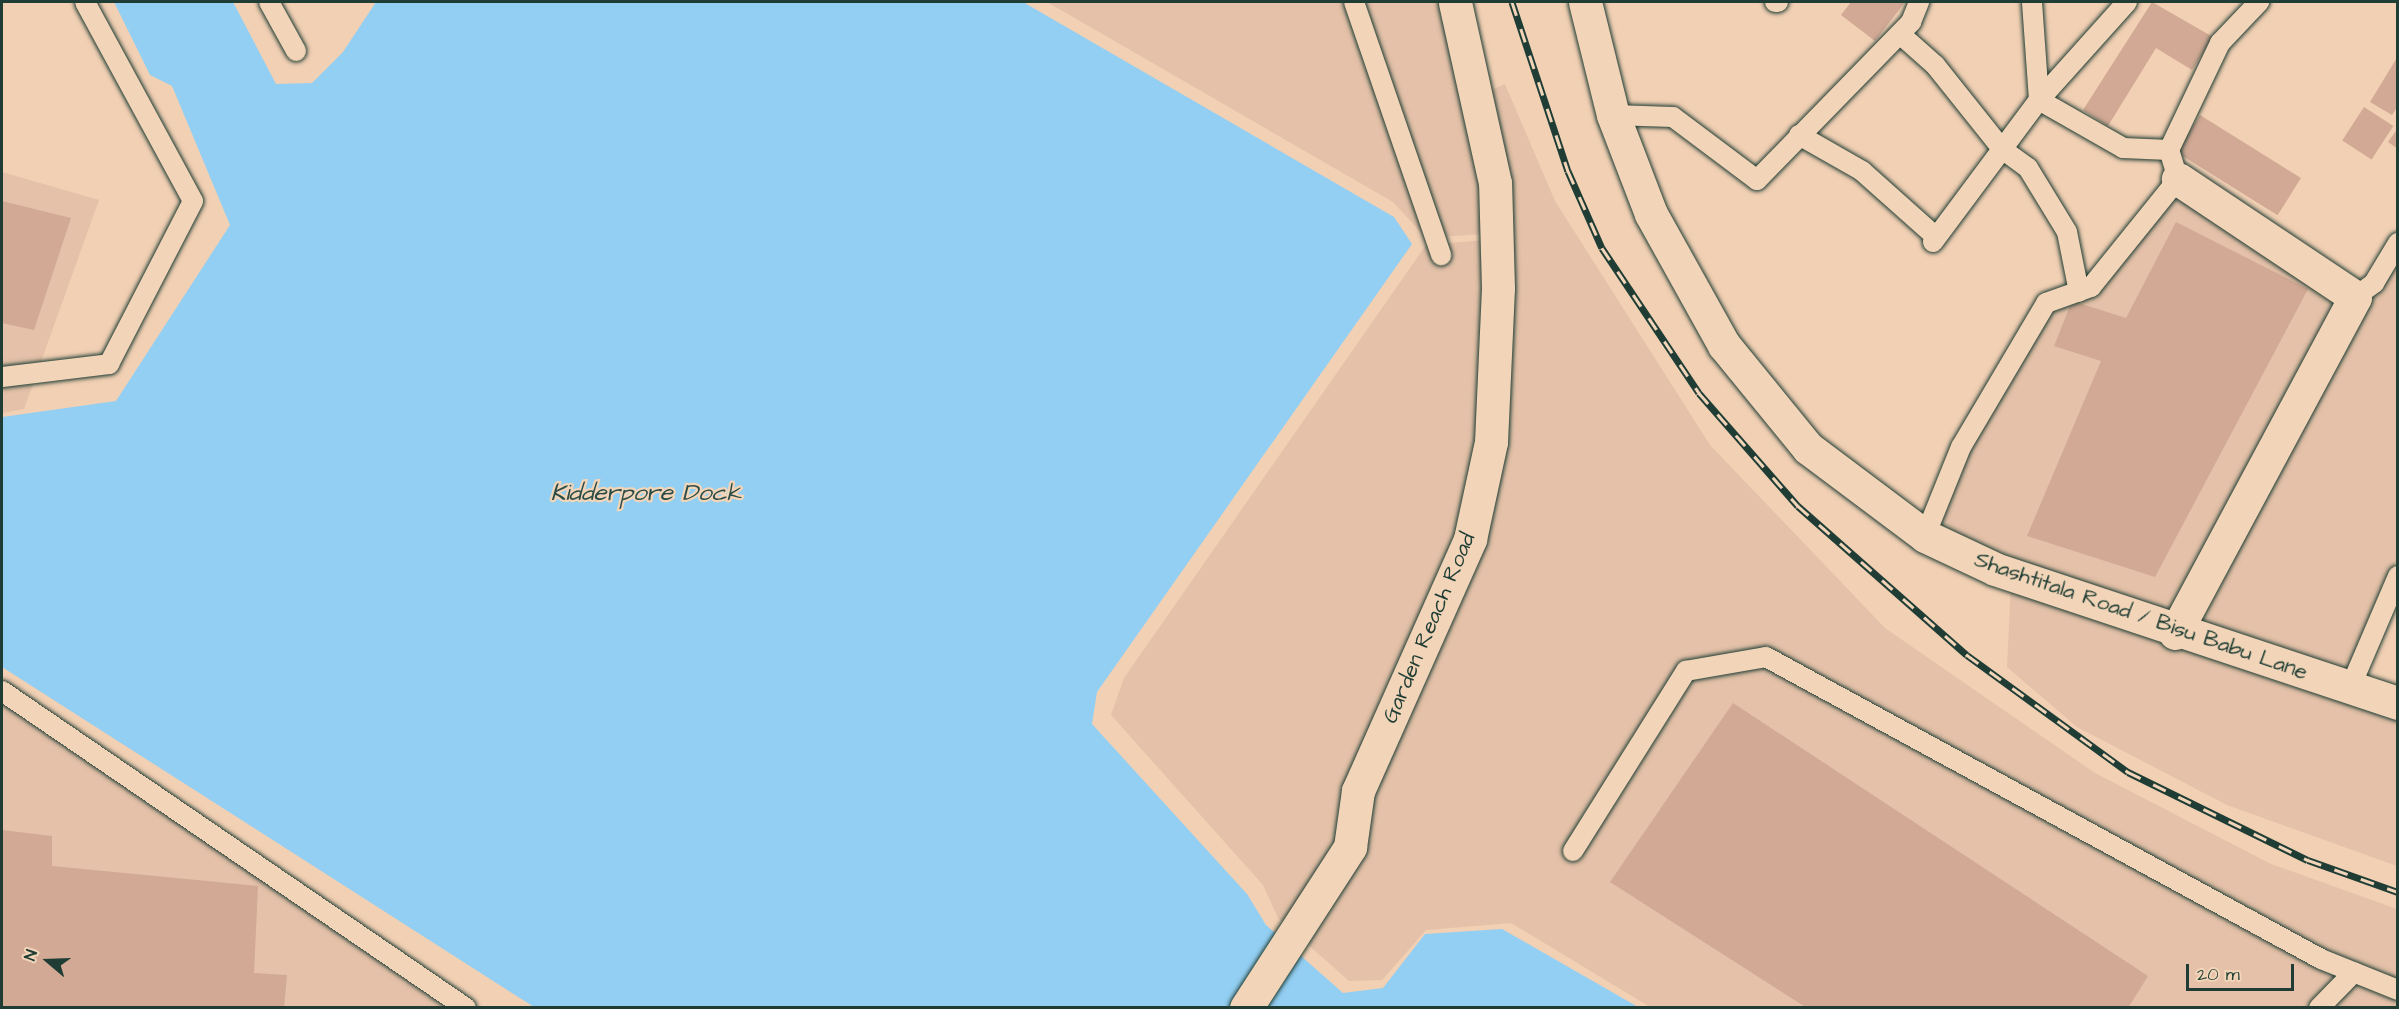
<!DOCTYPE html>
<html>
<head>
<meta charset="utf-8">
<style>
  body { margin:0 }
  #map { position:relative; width:2399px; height:1009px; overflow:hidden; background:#f2d0b4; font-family:"Architects Daughter",sans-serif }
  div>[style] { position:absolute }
  .built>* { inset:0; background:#e4c1a8 }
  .water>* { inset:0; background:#93cff3 }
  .building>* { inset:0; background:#d1a994; transform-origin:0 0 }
  .roads { filter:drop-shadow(0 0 2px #1f3d34) drop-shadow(0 0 2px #1f3d34) }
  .service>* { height:20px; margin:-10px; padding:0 10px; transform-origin:10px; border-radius:10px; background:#f2d5b8 }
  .minor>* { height:33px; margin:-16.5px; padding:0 16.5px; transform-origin:16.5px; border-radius:16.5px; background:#f2d5b8 }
  .rail>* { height:7px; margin-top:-3.5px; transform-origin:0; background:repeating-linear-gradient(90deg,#f2d5b8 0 14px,#1f3d34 0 28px); box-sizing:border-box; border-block:2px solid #1f3d34 }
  span { translate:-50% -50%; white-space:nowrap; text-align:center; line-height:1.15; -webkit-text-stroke:4.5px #f2d5b8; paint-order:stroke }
  .street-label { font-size:22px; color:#1f3d34 }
  .water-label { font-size:24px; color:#2b4c47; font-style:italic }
  .frame { position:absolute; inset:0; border:3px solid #1f3d34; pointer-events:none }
  .north { position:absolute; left:18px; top:931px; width:60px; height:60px; -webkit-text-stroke:4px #f2d5b8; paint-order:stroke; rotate:289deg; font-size:16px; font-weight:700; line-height:24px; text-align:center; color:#1f3d34 }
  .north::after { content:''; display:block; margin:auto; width:21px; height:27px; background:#1f3d34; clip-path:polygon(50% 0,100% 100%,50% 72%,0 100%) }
  .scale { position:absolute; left:2186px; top:964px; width:108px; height:27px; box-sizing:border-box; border:3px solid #1f3d34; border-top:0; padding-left:8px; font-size:18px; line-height:21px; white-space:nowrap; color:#1f3d34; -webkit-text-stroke:4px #f2d5b8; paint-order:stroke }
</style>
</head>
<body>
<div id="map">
  <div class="built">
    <div style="clip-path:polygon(1047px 2px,1443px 2px,1483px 181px,1483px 234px,1426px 238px,1393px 202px)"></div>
    <div style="clip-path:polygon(1505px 84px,1555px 201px,1710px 445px,1885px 628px,2095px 773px,2271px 864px,2397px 909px,2397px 1007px,1650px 1007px,1511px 923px,1426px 930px,1382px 980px,1349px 981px,1278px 918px,1263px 885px,1111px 715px,1124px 678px,1426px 245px,1509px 238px,1485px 93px)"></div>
    <div style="clip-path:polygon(2px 172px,99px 200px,24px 409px,2px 413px)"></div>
    <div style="clip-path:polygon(2177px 193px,2359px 307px,2397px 247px,2397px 559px,2343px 692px,2397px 709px,2397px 866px,2227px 805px,2077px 727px,2007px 667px,2012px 561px,1937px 529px,1962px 459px,2046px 309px,2098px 293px)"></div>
    <div style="clip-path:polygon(2px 703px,282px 894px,446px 1007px,2px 1007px)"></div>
  </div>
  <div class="water">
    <div style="clip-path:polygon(114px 2px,233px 2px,276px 84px,312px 83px,343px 52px,376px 2px,1023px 2px,1394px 217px,1412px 244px,1097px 692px,1092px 724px,1247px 894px,1266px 925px,1343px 993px,1383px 988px,1425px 934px,1502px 929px,1638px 1007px,534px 1007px,2px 667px,2px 417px,116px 401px,230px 225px,172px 86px,150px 75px)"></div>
  </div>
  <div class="building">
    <div style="clip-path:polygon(1851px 2px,1905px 2px,1875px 41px,1841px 15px)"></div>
    <div style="clip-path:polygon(2152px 2px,2213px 37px,2192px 70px,2156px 48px,2108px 126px,2083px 110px)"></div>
    <div style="clip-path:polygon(2398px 56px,2398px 106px,2392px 115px,2370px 102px)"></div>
    <div style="left:2364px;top:107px;width:35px;height:40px;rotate:33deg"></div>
    <div style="left:2200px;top:115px;width:119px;height:44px;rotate:32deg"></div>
    <div style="clip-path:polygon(2398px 128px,2398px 149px,2388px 142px)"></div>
    <div style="clip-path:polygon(2px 201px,71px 218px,34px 330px,2px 323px)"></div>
    <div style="clip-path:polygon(2176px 222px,2308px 289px,2155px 577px,2027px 536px,2101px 361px,2054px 346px,2072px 301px,2126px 318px)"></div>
    <div style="clip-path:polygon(1733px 703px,2148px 976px,2128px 1008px,1807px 1008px,1610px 882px)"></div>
    <div style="clip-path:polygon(2px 830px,52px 836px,52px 866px,258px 886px,254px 973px,287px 975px,284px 1008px,2px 1008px)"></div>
  </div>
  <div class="roads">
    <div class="service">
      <div style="left:269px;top:2px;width:56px;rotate:61.1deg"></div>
      <div style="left:1354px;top:2px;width:268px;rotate:71deg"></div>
      <div style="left:1775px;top:2px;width:3px"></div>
      <div style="left:2127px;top:2px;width:132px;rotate:131.9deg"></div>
      <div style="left:2039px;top:100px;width:97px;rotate:29.7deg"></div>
      <div style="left:2123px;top:148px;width:46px;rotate:2.5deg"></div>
      <div style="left:1900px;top:34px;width:47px;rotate:41.5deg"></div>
      <div style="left:1935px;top:65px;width:107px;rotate:51.4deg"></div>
      <div style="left:2002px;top:149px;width:32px;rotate:36deg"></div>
      <div style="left:2028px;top:168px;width:75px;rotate:58.6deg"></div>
      <div style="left:2067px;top:232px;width:61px;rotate:78.7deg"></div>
      <div style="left:1613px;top:115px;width:60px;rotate:1.9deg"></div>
      <div style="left:1673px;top:117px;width:105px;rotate:36.9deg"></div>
      <div style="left:1757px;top:180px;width:221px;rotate:-45.7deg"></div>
      <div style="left:1911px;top:22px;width:22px;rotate:-68deg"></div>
      <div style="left:1799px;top:135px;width:73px;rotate:29.7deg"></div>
      <div style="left:1862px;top:171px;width:99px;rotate:41.7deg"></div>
      <div style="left:1933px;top:242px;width:177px;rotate:-53.3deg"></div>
      <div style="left:2039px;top:100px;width:98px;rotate:-94.1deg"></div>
      <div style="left:2355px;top:297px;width:24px;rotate:-36deg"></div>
      <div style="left:2374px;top:283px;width:47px;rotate:-59deg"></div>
      <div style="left:2px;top:377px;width:108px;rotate:-6.9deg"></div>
      <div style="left:109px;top:364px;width:183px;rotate:-62.7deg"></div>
      <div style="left:193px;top:201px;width:226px;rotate:-118.5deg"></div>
      <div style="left:1925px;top:536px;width:96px;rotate:-68deg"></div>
      <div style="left:1961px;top:447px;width:167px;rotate:-59.4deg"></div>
      <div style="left:2046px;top:303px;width:48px;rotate:-19.6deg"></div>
      <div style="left:2091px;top:287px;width:139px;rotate:-51.1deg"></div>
      <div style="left:2178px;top:179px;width:30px;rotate:-107deg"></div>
      <div style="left:2169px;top:150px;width:119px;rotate:-64.5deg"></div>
      <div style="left:2220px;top:43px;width:57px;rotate:-46.4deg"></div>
      <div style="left:2350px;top:688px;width:122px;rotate:-66.8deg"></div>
      <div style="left:2px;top:691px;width:562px;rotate:34.34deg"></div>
      <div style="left:1573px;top:851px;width:213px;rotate:-57.9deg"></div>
      <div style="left:1686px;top:671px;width:81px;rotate:-9.9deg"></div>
      <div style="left:1766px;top:657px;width:632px;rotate:28.55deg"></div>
      <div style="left:2321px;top:959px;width:83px;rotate:21.9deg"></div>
      <div style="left:2319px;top:1008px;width:50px;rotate:-45.8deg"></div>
    </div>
    <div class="minor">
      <div style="left:1585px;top:2px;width:116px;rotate:76.1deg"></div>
      <div style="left:1613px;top:115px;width:106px;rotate:69deg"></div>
      <div style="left:1651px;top:214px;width:150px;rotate:60.9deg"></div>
      <div style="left:1724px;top:345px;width:133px;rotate:50.8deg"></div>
      <div style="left:1808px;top:448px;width:146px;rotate:36.9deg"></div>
      <div style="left:1925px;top:536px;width:77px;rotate:25.2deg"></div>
      <div style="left:1995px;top:569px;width:425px;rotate:18.4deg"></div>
      <div style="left:2175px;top:633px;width:381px;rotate:-61.8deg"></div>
      <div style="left:2355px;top:297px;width:213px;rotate:-146.3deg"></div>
      <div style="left:1246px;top:1008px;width:192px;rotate:-57.1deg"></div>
      <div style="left:1350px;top:847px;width:57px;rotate:-81.9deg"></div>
      <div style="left:1358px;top:791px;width:276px;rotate:-66deg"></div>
      <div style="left:1470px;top:539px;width:99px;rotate:-77.8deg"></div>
      <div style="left:1491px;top:442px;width:154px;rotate:-87.4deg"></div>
      <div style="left:1498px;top:288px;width:105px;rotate:-91.6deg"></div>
      <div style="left:1495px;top:183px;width:185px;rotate:-102.5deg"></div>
    </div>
  </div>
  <div class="rail">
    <div style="left:1512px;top:2px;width:178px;rotate:71.7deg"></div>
    <div style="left:1568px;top:171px;width:84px;rotate:66.2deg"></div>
    <div style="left:1602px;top:248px;width:174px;rotate:56.2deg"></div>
    <div style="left:1699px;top:393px;width:150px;rotate:48.8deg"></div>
    <div style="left:1798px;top:506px;width:225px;rotate:41.4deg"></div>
    <div style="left:1967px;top:655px;width:199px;rotate:36deg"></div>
    <div style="left:2128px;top:772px;width:200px;rotate:26.1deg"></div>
    <div style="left:2308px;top:860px;width:96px;rotate:19.6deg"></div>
  </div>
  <div class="street-label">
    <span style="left:2141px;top:616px;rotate:19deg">Shashtitala Road / Bisu Babu Lane</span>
    <span style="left:1429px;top:628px;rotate:-67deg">Garden Reach Road</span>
  </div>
  <div class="water-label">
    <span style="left:646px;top:494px">Kidderpore Dock</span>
  </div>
  <div class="frame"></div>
  <div class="north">N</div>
  <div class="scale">20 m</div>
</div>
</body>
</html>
